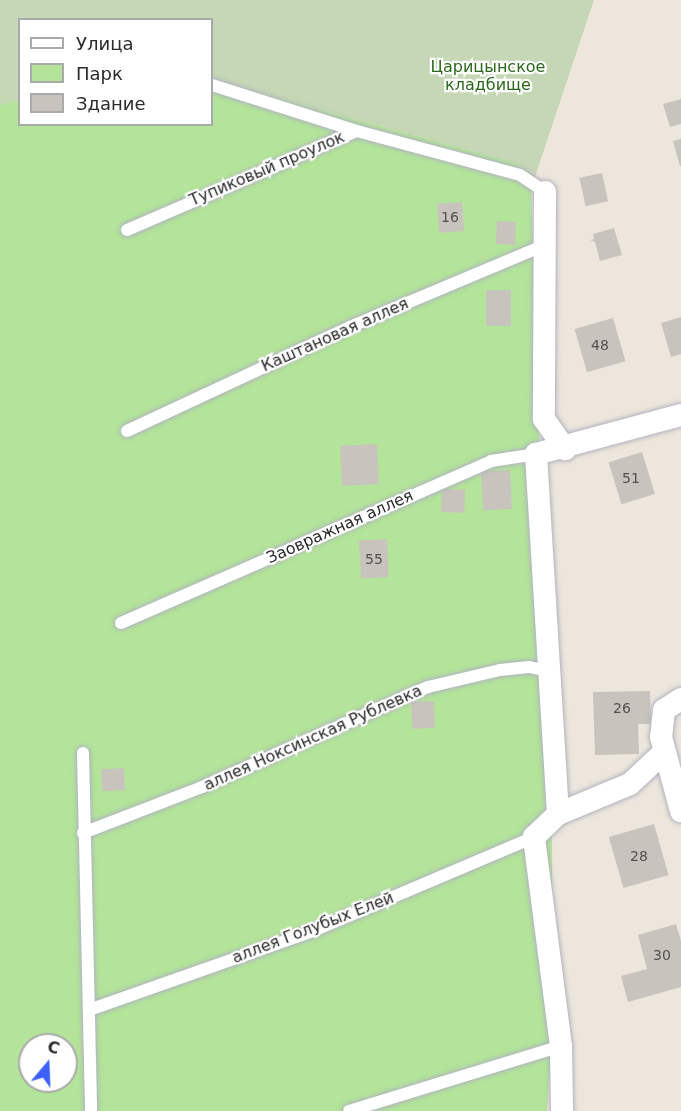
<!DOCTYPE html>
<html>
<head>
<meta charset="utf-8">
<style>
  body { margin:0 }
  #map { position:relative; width:681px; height:1111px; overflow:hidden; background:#ede6dd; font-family:"DejaVu Sans",sans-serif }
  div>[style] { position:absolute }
  .green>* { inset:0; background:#b3e499 }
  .cemetery>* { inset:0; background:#c5d7b4 }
  .building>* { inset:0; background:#c8c3bc; transform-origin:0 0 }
  .roads { filter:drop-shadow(0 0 2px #b1b3bf) drop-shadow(0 0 2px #b1b3bf) }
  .service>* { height:12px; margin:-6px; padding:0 6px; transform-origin:6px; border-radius:6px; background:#fff }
  .minor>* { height:22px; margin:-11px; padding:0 11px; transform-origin:11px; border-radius:11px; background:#fff }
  span { translate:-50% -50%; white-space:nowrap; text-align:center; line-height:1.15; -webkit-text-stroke:4.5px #fff; paint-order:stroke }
  .number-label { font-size:14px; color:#52514f }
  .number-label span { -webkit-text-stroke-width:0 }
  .park-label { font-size:16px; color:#2a691a }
  .street-label { font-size:16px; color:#2b2b2b }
  .legend { position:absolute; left:18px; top:18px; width:195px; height:108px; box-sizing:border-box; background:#fff; border:2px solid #aaa; margin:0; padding:8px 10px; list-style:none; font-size:18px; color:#2b2b2b }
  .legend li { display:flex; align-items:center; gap:12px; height:30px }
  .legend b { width:30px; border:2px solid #aaa }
  .north { position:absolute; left:18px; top:1033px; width:60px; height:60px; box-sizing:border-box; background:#fff; border:2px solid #aaa; border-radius:50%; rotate:19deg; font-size:16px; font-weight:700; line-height:24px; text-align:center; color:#2b2b2b }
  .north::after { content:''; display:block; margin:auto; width:21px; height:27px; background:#3c60fb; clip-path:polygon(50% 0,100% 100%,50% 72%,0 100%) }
</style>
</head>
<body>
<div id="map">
  <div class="green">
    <div style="clip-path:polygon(evenodd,212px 80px,516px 163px,531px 189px,552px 832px,552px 1039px,547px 1111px,0 1111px,0 105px,19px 100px,20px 124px,212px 124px,212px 80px,30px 1045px,66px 1045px,66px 1081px,30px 1081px,30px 1045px)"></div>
  </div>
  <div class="cemetery">
    <div style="clip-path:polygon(0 0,594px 0,531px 189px,516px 163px,212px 80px,212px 20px,20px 20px,19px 100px,0 105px)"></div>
  </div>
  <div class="building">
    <div style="clip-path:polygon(681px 99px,681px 124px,670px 127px,663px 104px)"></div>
    <div style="clip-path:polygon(681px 139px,681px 166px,680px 166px,673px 141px)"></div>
    <div style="left:602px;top:173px;width:29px;height:23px;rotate:78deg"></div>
    <div style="left:462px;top:202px;width:29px;height:25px;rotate:86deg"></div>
    <div style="left:497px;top:221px;width:19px;height:23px;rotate:3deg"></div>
    <div style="clip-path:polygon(614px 228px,622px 255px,600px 261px,595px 242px,590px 240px,594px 239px,593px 234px)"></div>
    <div style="left:486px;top:290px;width:25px;height:36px"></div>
    <div style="clip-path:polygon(681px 317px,681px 354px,671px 357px,661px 323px)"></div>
    <div style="left:613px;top:318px;width:45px;height:40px;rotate:74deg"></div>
    <div style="left:377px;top:444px;width:40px;height:37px;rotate:87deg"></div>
    <div style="left:642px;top:452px;width:44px;height:35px;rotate:73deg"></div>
    <div style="left:510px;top:470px;width:39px;height:29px;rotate:87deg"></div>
    <div style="left:442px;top:489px;width:23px;height:23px;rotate:2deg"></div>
    <div style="left:387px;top:539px;width:38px;height:28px;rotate:87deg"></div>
    <div style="clip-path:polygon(650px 691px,651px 724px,638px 724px,639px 754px,595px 755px,593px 692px)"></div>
    <div style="left:434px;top:701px;width:27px;height:23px;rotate:88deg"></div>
    <div style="left:124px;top:768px;width:22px;height:23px;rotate:87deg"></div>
    <div style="left:654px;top:824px;width:53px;height:47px;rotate:74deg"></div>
    <div style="clip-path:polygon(676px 924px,681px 941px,681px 987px,628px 1002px,621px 976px,647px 969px,638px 935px)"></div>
  </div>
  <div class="roads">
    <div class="service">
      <div style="left:212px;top:85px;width:152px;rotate:17.6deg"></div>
      <div style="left:127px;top:230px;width:250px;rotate:-23.3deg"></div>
      <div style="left:357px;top:131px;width:169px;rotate:15.1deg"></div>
      <div style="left:520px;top:175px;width:30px;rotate:34deg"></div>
      <div style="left:127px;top:431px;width:246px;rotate:-25deg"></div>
      <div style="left:350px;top:327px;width:212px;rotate:-22.8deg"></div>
      <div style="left:121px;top:623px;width:404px;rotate:-23.6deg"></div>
      <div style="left:491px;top:461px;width:46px;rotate:-8.8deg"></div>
      <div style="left:83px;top:753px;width:358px;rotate:88.7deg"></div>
      <div style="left:83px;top:833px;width:128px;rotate:-21.1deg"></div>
      <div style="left:202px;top:787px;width:247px;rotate:-23.9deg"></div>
      <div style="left:428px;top:687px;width:74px;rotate:-13.3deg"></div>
      <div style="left:500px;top:670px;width:29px;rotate:-6deg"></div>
      <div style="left:529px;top:667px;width:19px;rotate:12deg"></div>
      <div style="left:89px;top:1010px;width:238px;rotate:-19.4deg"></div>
      <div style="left:313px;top:931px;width:240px;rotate:-23deg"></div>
      <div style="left:349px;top:1111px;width:222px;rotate:-17deg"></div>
    </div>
    <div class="minor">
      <div style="left:545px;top:192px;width:227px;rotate:90.3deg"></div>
      <div style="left:544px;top:419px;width:37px;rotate:55deg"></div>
      <div style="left:681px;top:699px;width:20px;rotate:147deg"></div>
      <div style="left:664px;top:710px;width:27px;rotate:96deg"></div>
      <div style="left:661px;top:737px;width:77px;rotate:74.9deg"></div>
      <div style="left:558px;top:814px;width:361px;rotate:-93.5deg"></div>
      <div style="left:536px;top:454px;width:150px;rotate:-15.1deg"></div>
      <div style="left:562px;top:1111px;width:65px;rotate:-90.9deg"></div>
      <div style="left:561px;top:1046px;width:211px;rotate:-97.4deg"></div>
      <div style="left:534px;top:837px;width:33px;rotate:-44deg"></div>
      <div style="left:558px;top:814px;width:78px;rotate:-22.6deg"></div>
      <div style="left:630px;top:784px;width:45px;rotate:-43.2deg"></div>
    </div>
  </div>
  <div class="number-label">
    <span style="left:450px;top:217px">16</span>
    <span style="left:600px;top:345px">48</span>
    <span style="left:631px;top:478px">51</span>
    <span style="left:374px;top:559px">55</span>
    <span style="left:622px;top:708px">26</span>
    <span style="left:639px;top:856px">28</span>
    <span style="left:662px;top:955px">30</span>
  </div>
  <div class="park-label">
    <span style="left:488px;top:76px">Царицынское<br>кладбище</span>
  </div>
  <div class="street-label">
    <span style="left:267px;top:169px;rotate:-23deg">Тупиковый проулок</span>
    <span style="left:335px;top:335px;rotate:-24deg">Каштановая аллея</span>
    <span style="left:340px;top:527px;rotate:-24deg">Заовражная аллея</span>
    <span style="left:313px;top:738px;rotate:-24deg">аллея Ноксинская Рублевка</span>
    <span style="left:313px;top:928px;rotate:-21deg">аллея Голубых Елей</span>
  </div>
  <ul class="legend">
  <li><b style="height:8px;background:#fff"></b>Улица</li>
  <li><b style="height:16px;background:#b3e499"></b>Парк</li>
  <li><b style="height:16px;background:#c8c3bc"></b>Здание</li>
  </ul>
  <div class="north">С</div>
</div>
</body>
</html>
